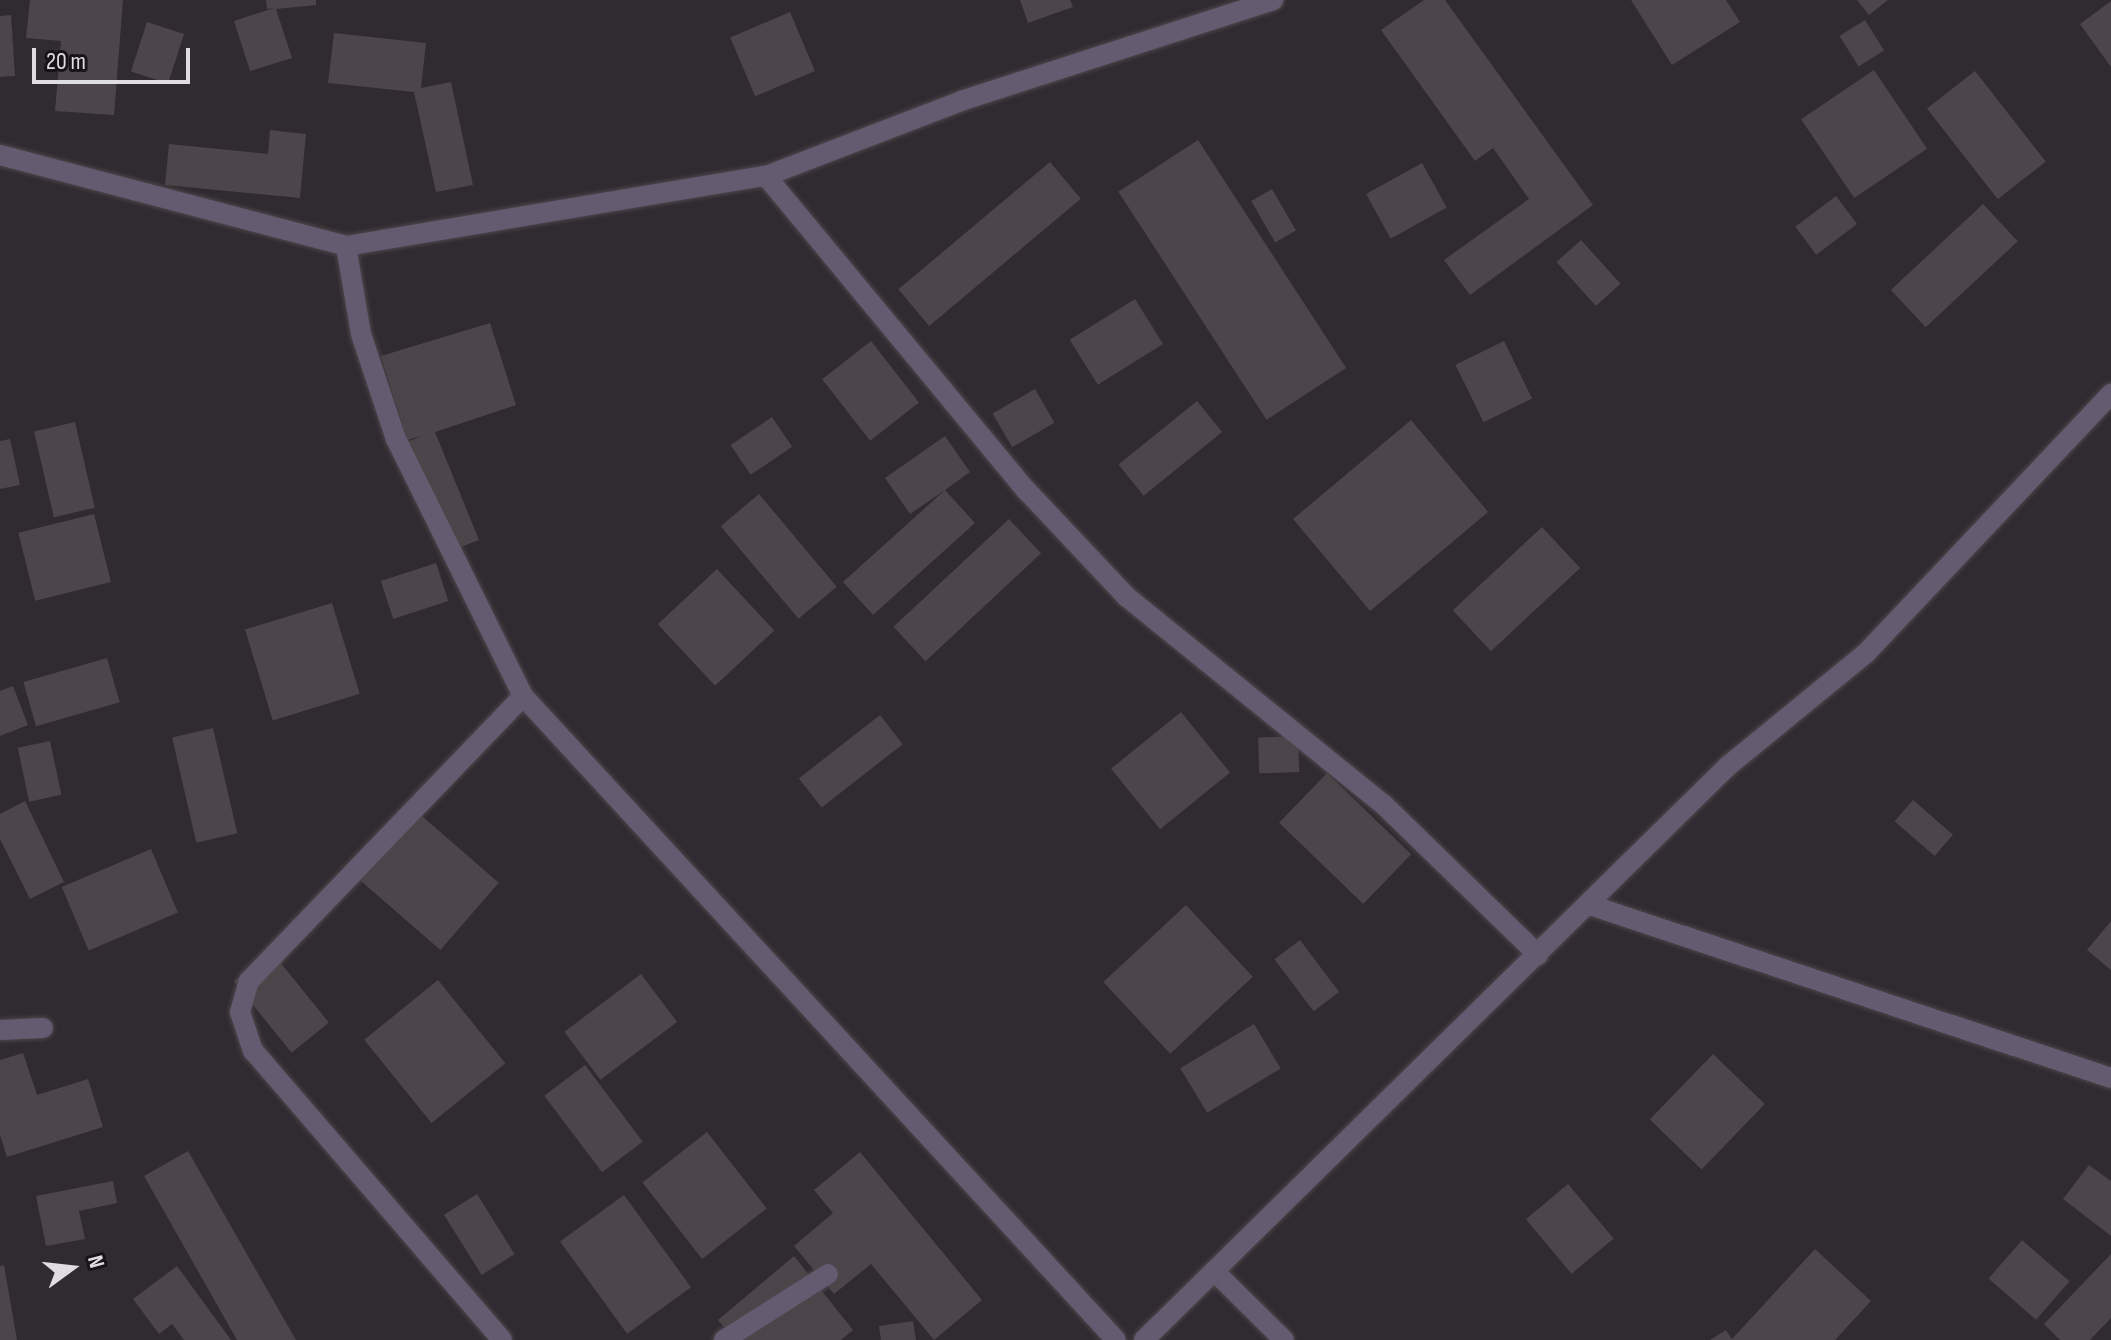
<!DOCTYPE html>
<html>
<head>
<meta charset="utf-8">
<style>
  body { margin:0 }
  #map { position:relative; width:2111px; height:1340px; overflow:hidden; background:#302b30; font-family:"Sofia Sans Condensed",sans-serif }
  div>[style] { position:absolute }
  .building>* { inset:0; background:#4c4549; transform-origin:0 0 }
  .roads { filter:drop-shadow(0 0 2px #4c474c) drop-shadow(0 0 2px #4c474c) }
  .street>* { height:20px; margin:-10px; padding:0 10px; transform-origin:10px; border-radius:10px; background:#645b70 }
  span { translate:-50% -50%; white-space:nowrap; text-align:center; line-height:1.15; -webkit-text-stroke:6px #171417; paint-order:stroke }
  .north { position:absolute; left:32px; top:1228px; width:80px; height:80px; -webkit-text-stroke:6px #171417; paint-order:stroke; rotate:75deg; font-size:22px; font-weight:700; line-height:32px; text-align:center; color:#e0dde0 }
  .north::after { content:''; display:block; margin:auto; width:28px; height:36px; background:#e0dde0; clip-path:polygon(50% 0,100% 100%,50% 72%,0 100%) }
  .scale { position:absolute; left:32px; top:48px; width:158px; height:36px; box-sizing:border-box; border:4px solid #e0dde0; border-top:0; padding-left:10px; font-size:24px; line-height:28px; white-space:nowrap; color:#e0dde0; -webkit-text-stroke:6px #171417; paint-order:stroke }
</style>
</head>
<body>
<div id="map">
  <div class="building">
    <div style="clip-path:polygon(30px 0,123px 0,114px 115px,55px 111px,61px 41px,26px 38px)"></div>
    <div style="clip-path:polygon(266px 0,316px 0,316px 5px,276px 9px,292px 58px,250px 71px,234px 21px,274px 8px,267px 9px)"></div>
    <div style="clip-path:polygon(1020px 0,1070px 0,1073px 7px,1028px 23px)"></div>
    <div style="clip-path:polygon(1424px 0,1445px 0,1593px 205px,1470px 295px,1444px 260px,1529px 199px,1493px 148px,1475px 161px,1381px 30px)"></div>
    <div style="clip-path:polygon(1631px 0,1726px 0,1740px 22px,1672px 65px)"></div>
    <div style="clip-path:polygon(1857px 0,1888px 0,1869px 15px)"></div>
    <div style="clip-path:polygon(2111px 1px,2111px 67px,2080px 24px)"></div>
    <div style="left:790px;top:12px;width:64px;height:65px;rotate:67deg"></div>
    <div style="clip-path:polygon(11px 15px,15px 76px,0 77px,0 16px)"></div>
    <div style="left:1865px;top:20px;width:36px;height:30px;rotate:58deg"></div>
    <div style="left:147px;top:22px;width:39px;height:52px;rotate:18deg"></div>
    <div style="clip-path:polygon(334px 33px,426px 43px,421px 88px,451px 82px,473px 185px,436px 192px,414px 92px,328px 83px)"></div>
    <div style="left:1874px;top:70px;width:95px;height:88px;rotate:56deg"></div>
    <div style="left:1975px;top:71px;width:115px;height:61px;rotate:52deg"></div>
    <div style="clip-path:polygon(270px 130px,306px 134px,300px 198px,165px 185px,169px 144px,268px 154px)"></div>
    <div style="left:1198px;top:140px;width:272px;height:95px;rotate:57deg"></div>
    <div style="left:1050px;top:162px;width:48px;height:198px;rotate:50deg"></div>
    <div style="left:1422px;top:163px;width:51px;height:64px;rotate:61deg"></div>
    <div style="left:1272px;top:189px;width:48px;height:24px;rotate:60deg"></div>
    <div style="left:1836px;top:196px;width:35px;height:51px;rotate:53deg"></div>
    <div style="left:1983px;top:204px;width:51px;height:126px;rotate:47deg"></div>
    <div style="left:1581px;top:240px;width:59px;height:33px;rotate:48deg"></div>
    <div style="left:1135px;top:299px;width:53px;height:77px;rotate:58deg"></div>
    <div style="clip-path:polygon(490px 323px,516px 405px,435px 432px,479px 540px,445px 553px,401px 445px,421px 436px,407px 440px,381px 356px)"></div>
    <div style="left:871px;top:341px;width:78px;height:62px;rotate:52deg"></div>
    <div style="left:1504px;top:341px;width:64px;height:54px;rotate:64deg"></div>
    <div style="left:1035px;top:389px;width:39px;height:49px;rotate:60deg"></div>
    <div style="left:1197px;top:401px;width:40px;height:101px;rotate:51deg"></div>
    <div style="left:772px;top:417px;width:36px;height:50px;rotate:56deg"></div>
    <div style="left:1411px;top:420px;width:120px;height:154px;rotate:50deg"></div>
    <div style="left:75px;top:422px;width:88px;height:42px;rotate:77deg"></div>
    <div style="clip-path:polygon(945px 436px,970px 472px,945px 490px,975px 523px,873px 615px,843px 582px,945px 490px,910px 514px,885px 478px)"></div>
    <div style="clip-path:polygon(10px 439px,20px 485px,0 489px,0 441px)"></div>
    <div style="left:759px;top:494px;width:121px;height:50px;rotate:50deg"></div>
    <div style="left:94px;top:514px;width:70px;height:78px;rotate:76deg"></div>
    <div style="left:1009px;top:519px;width:47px;height:158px;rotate:47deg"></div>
    <div style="left:1542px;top:527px;width:56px;height:122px;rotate:47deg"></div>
    <div style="left:436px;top:563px;width:40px;height:58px;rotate:72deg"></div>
    <div style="left:717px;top:569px;width:84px;height:81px;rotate:47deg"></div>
    <div style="left:332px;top:603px;width:95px;height:91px;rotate:73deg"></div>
    <div style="left:107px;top:658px;width:46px;height:87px;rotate:74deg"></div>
    <div style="clip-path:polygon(13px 686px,28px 725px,0 736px,0 691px)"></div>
    <div style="left:1181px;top:712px;width:78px;height:90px;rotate:51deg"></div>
    <div style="left:880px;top:715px;width:37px;height:103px;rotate:52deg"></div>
    <div style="left:213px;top:728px;width:108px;height:42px;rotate:77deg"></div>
    <div style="left:1298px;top:736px;width:36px;height:40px;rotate:88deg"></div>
    <div style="left:50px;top:741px;width:55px;height:33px;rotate:78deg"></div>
    <div style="left:1327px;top:773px;width:117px;height:69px;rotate:44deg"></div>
    <div style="left:1913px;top:800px;width:53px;height:28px;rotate:41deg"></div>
    <div style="clip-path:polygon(25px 801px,64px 882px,30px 899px,0 839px,0 814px)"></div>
    <div style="left:415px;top:810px;width:111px;height:89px;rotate:41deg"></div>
    <div style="left:151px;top:849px;width:69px;height:97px;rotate:67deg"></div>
    <div style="left:1186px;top:905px;width:98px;height:113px;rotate:47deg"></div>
    <div style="clip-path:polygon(2111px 921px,2111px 970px,2087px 950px)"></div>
    <div style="left:1300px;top:940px;width:65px;height:32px;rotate:53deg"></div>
    <div style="left:271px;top:951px;width:92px;height:48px;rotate:51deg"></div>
    <div style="left:641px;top:974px;width:60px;height:96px;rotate:53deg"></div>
    <div style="left:438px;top:980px;width:107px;height:95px;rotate:51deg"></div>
    <div style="left:1254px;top:1024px;width:52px;height:86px;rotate:59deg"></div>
    <div style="clip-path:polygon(23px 1053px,37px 1095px,88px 1079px,103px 1127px,7px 1157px,0 1135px,0 1060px)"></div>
    <div style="left:1713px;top:1054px;width:72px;height:91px;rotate:44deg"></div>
    <div style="left:585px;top:1065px;width:96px;height:51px;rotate:53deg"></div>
    <div style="left:707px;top:1132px;width:97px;height:82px;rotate:52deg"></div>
    <div style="clip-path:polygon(188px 1151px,296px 1340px,237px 1340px,144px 1176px)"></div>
    <div style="clip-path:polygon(860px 1152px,982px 1300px,934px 1340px,871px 1264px,834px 1294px,794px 1246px,833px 1213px,814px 1190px)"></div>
    <div style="clip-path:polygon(2089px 1165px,2111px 1181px,2111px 1236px,2063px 1199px)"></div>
    <div style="clip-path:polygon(113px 1181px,117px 1203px,79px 1211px,85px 1239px,46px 1246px,36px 1196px)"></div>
    <div style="left:1568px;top:1184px;width:71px;height:55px;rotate:50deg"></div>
    <div style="left:477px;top:1194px;width:71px;height:39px;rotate:58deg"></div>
    <div style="left:624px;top:1195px;width:114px;height:79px;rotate:54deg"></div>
    <div style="left:2022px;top:1240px;width:63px;height:51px;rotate:41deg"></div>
    <div style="clip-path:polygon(1815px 1249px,1871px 1301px,1835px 1340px,1710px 1340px,1726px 1330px,1732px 1339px)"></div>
    <div style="clip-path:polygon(2111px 1254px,2111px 1318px,2090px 1340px,2060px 1340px,2044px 1324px)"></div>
    <div style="clip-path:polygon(794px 1256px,853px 1330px,841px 1340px,735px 1340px,718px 1320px)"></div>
    <div style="clip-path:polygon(4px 1265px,17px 1340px,0 1340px,0 1266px)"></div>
    <div style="clip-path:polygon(177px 1266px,231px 1340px,184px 1340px,172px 1324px,159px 1334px,133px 1299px)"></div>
    <div style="clip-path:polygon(913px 1321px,916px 1340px,881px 1340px,879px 1326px)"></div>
  </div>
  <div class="roads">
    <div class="street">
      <div style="left:0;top:155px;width:358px;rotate:14.7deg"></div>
      <div style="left:346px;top:246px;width:426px;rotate:-9.5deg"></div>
      <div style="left:766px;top:176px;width:212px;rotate:-21deg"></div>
      <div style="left:964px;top:100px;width:325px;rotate:-17.9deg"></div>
      <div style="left:766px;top:176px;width:409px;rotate:50.4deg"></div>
      <div style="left:1027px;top:491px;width:146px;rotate:46.7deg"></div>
      <div style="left:1127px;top:597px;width:331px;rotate:39deg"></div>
      <div style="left:1384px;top:805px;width:215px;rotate:44.2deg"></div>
      <div style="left:346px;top:246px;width:89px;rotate:80.3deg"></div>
      <div style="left:361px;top:334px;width:111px;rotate:71.6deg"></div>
      <div style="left:396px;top:439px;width:287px;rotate:63.7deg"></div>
      <div style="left:523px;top:696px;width:875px;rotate:47.36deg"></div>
      <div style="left:1590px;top:905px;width:549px;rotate:18.37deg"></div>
      <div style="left:0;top:1030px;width:43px;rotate:-2.7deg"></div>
      <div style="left:1214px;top:1271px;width:98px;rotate:44.6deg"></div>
      <div style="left:502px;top:1340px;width:381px;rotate:-130.7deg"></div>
      <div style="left:253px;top:1051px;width:41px;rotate:-108.4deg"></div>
      <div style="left:240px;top:1012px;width:32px;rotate:-74deg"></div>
      <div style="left:249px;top:981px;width:395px;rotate:-46.1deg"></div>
      <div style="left:724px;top:1340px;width:123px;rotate:-32.4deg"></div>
      <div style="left:1144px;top:1340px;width:819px;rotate:-44.51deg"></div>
      <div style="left:1728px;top:766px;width:178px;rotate:-39.3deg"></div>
      <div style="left:1866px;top:653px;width:357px;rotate:-46.6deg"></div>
    </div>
  </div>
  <div class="north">N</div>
  <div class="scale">20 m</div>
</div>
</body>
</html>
